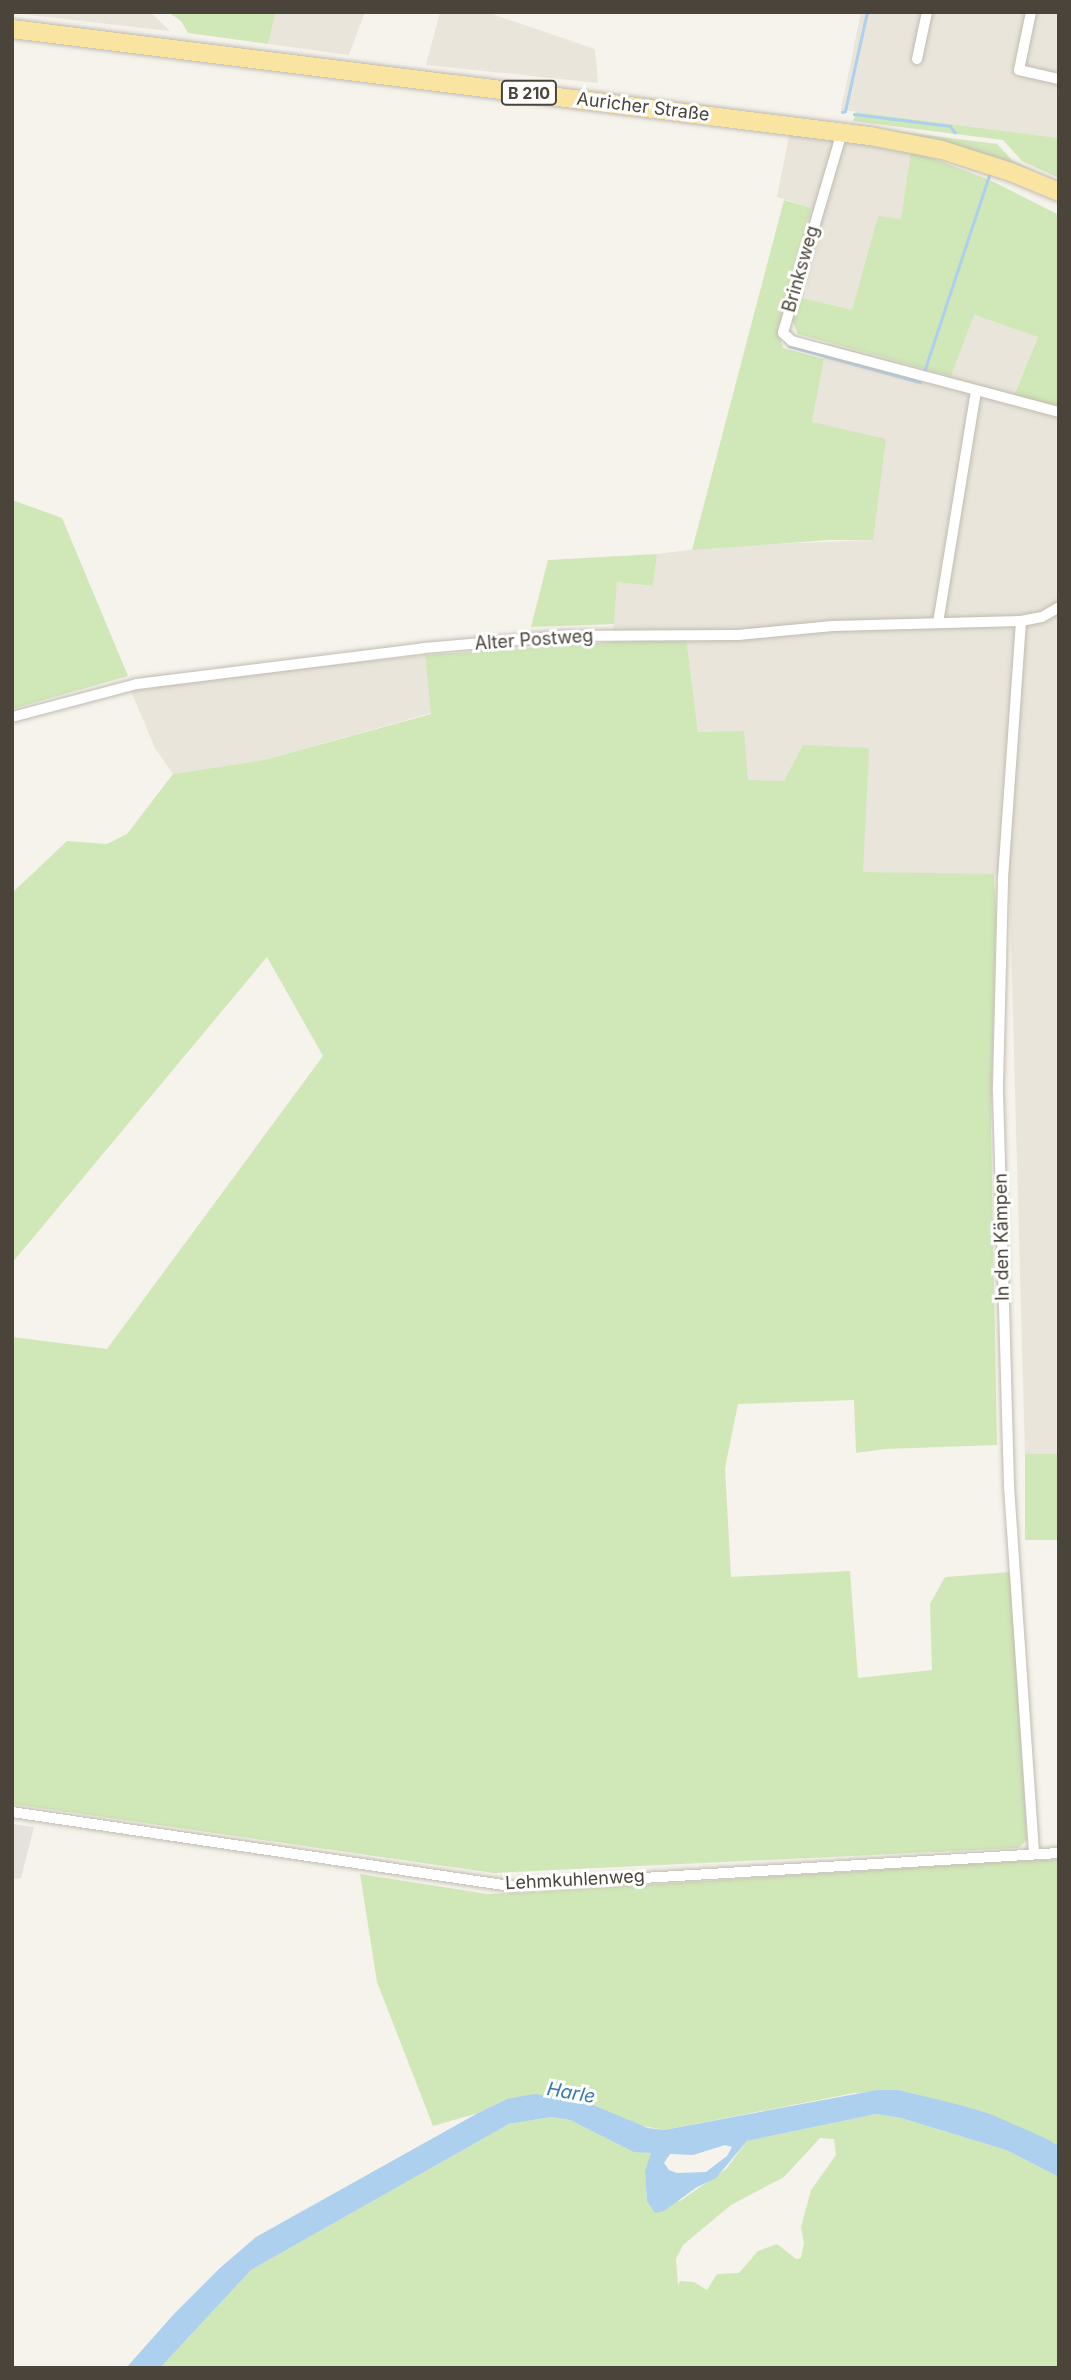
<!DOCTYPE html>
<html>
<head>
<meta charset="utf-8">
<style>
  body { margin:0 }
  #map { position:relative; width:1071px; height:2380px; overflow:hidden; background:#f5f3ec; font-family:Inter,sans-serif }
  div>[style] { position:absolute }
  .residential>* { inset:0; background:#e9e5db }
  .industrial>* { inset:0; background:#e5e2dd }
  .green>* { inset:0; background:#d0e7b8; transform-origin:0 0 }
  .water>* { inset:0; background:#add0ee }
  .stream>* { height:2.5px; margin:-1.25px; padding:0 1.25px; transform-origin:1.25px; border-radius:1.25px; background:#add0ee }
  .roads { filter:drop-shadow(0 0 2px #c1bbaf) drop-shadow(0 0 2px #c1bbaf) }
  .street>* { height:10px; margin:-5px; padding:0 5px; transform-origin:5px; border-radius:5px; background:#fff }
  .primary>* { height:18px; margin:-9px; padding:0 9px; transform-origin:9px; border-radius:9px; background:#f9e4a1 }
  span { translate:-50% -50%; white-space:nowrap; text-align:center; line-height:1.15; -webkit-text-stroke:6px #fff; paint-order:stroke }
  .shield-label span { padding:2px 5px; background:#fff; border:2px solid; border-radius:5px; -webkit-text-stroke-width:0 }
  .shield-label { font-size:16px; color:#4a443a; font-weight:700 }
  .street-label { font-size:18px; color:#4a443a }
  .water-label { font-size:19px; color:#3778b2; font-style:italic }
  .frame { position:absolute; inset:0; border:14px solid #4a443a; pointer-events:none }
</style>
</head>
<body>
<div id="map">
  <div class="residential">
    <div style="clip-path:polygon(150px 12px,170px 31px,12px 13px,12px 12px)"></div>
    <div style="clip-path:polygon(276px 12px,365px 12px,349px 55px,268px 44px)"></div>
    <div style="clip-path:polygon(440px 12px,486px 12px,595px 49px,598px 83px,426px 65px)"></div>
    <div style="clip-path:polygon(861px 12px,1059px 12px,1059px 138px,841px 110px)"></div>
    <div style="clip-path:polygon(790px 131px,911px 150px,901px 220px,878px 217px,852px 310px,787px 294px,811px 208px,777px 197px)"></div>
    <div style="clip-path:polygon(973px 315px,1038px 337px,1014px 394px,1059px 407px,1059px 1454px,1025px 1455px,1009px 875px,863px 872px,785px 781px,748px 781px,698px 732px,686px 637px,612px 642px,617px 582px,653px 586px,657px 554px,722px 546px,873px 540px,812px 422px,827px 343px,951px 376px)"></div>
    <div style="clip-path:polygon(425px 655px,431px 713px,264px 760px,173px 774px,155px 748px,131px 691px,221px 677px)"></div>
  </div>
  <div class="industrial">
    <div style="clip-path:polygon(12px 1824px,34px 1827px,21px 1878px,12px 1879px)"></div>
  </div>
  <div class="green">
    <div style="clip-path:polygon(168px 12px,276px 12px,268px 44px,188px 33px,181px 21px)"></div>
    <div style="clip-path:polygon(856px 112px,1059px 138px,1059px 178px,1022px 161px,1003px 140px,853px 121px)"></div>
    <div style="clip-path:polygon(863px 127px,997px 144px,1013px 161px,1042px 176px)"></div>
    <div style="clip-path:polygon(911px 150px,992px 181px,1059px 215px,1059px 407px,1014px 395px,1038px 337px,974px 315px,951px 376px,798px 334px,791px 318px,799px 297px,852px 310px,878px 216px,901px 219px)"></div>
    <div style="clip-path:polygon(784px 200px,811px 208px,778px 329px,783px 348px,824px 359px,812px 422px,886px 439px,873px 540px,829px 540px,692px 550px)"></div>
    <div style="clip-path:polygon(12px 500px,62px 518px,128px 676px,12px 709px)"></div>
    <div style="clip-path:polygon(657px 554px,653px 586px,617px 582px,614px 624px,531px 627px,548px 560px)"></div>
    <div style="clip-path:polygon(686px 637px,698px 732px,744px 731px,748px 780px,784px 781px,803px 745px,869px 748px,863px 872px,994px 874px,996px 914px,991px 1131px,997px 1445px,885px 1449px,856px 1453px,854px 1400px,738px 1404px,725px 1468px,731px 1577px,850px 1571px,858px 1678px,932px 1670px,930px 1604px,945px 1577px,1011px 1572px,1027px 1840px,1018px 1848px,494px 1873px,12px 1804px,12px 1337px,107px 1349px,323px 1056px,267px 957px,12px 1263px,12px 893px,67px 841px,107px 844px,127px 834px,173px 774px,264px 760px,431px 714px,425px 655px)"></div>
    <div style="left:1059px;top:1454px;width:86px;height:34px;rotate:90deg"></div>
    <div style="clip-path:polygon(1035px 1860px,1059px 1860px,1059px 2146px,988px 2113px,898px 2090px,854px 2093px,664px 2130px,507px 2099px,478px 2113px,433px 2126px,377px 1982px,360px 1874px,487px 1894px,516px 1893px)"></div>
    <div style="clip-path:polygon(evenodd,876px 2114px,901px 2118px,1006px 2150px,1059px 2177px,1059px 2368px,160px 2368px,251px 2270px,509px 2124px,551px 2117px,570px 2120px,634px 2151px,652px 2153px,645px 2171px,647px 2201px,680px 2201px,726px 2169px,747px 2141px,876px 2114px,820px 2138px,834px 2139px,836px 2155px,811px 2190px,801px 2227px,804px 2243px,801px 2258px,796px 2259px,777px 2244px,758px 2251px,739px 2273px,717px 2274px,707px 2290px,694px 2282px,680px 2281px,678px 2285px,676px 2259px,683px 2245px,731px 2205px,784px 2177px,820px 2138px)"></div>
  </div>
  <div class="water">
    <div style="clip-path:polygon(evenodd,877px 2090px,898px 2090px,952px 2103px,988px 2113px,1045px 2138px,1059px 2146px,1059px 2177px,1006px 2150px,901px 2118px,876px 2114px,747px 2141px,716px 2178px,697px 2187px,664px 2211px,655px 2213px,647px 2201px,645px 2171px,651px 2153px,634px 2152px,570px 2120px,551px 2117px,509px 2124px,251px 2270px,160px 2368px,126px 2368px,174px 2314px,220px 2268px,256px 2237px,478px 2113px,507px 2099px,534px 2094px,581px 2100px,648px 2128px,664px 2130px,877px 2090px,725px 2145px,732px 2147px,727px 2156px,706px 2172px,677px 2173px,669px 2170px,664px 2163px,670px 2154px,693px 2155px,725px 2145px)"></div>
  </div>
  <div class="stream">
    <div style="left:842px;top:112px;width:3px;rotate:-18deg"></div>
    <div style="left:845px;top:111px;width:101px;rotate:-77.5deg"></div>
    <div style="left:854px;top:114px;width:97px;rotate:7.1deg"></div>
    <div style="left:950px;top:126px;width:8px;rotate:50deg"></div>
    <div style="left:789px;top:346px;width:136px;rotate:15.4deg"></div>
    <div style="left:924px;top:372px;width:211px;rotate:-71.7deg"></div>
  </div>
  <div class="roads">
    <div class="street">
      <div style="left:1031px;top:12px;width:59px;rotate:101.7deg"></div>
      <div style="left:1019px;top:70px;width:41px;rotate:12.7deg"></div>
      <div style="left:917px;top:59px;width:48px;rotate:-78deg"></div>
      <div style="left:842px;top:132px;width:209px;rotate:106.4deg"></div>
      <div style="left:783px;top:333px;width:12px;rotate:42deg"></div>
      <div style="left:792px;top:341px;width:276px;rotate:14.9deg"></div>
      <div style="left:1021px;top:621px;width:261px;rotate:94deg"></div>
      <div style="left:1003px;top:881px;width:210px;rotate:91.4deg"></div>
      <div style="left:998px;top:1091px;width:395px;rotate:88.4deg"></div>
      <div style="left:1009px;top:1486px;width:368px;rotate:86.1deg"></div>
      <div style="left:938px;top:623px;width:234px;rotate:-80.7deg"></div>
      <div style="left:12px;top:717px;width:129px;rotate:-14.8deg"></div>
      <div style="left:137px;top:684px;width:289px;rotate:-7.1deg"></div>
      <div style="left:424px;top:648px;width:140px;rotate:-4.9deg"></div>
      <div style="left:563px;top:636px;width:175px;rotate:-0.3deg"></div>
      <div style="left:738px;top:635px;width:95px;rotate:-5.4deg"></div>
      <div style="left:833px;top:626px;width:188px;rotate:-1.5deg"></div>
      <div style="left:1021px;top:621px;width:21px;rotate:-11deg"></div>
      <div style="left:1042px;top:617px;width:20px;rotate:-30deg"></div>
      <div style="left:12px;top:1812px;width:503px;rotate:8.45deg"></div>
      <div style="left:510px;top:1886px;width:550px;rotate:-3.44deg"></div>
    </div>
    <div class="primary">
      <div style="left:12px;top:29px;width:865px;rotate:7.11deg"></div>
      <div style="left:870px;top:136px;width:73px;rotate:11deg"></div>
      <div style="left:942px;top:150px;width:72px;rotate:17.7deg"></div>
      <div style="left:1011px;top:172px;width:52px;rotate:22.6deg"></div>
    </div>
  </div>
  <div class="shield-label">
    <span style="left:529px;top:93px">B 210</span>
  </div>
  <div class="street-label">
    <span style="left:643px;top:107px;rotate:7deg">Auricher Straße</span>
    <span style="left:801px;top:269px;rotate:-74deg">Brinksweg</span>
    <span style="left:534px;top:640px;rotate:-4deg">Alter Postweg</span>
    <span style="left:1002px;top:1237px;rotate:-91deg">In den Kämpen</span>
    <span style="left:575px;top:1880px;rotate:-3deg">Lehmkuhlenweg</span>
  </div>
  <div class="water-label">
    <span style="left:571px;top:2093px;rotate:10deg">Harle</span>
  </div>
  <div class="frame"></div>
</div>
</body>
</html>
